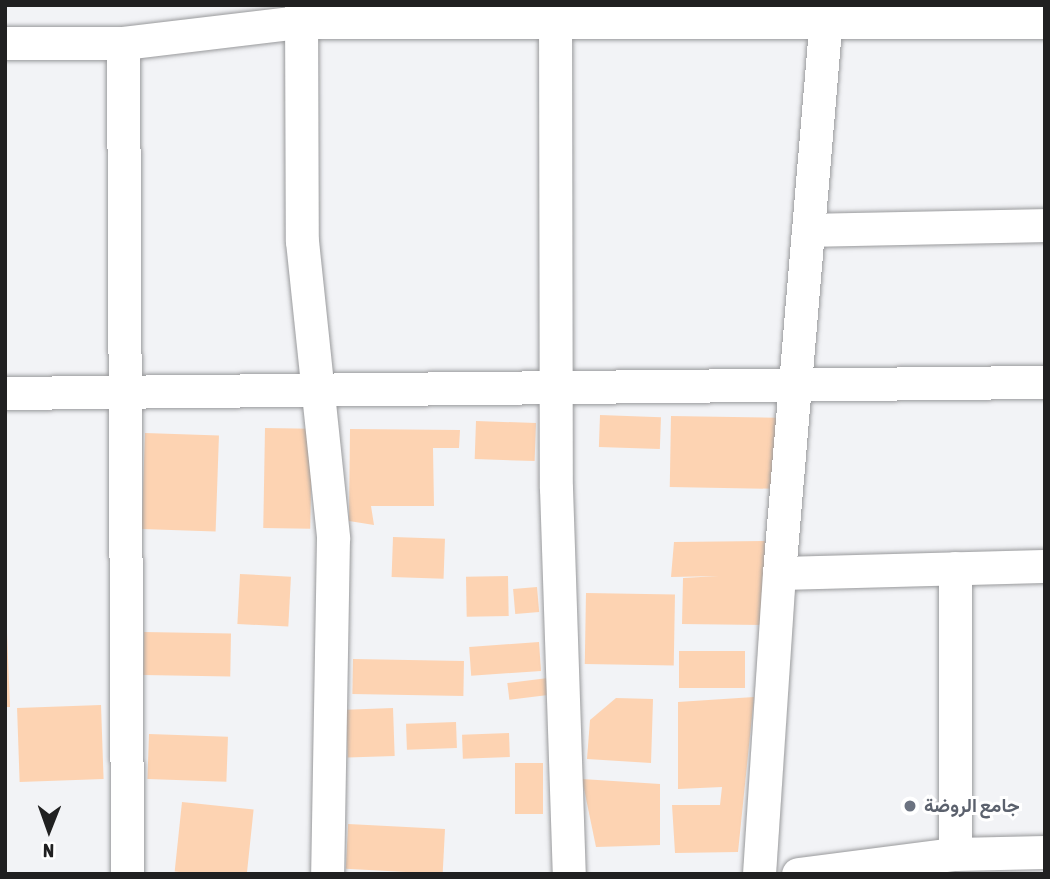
<!DOCTYPE html>
<html>
<head>
<meta charset="utf-8">
<style>
  body { margin:0 }
  #map { position:relative; width:1050px; height:879px; overflow:hidden; background:#f2f3f6; font-family:"Asap Condensed",Vazirmatn,sans-serif }
  div>[style] { position:absolute }
  .building>* { inset:0; background:#fdd3b2; transform-origin:0 0 }
  .roads { filter:drop-shadow(0 0 2px #999a9c) drop-shadow(0 0 2px #999a9c) }
  .minor>* { height:33px; margin:-16.5px; padding:0 16.5px; transform-origin:16.5px; border-radius:16.5px; background:#fff }
  .dots>* { width:19px; height:19px; translate:-50% -50%; box-sizing:border-box; border:4px solid #fff; border-radius:50% }
  span { translate:-50% -50%; white-space:nowrap; text-align:center; line-height:1.15; -webkit-text-stroke:6px #fff; paint-order:stroke }
  .worship-label { font-size:19px; color:#5b616d; font-weight:700 }
  .left { translate:0 -50%; text-align:left }
  .frame { position:absolute; inset:0; border:7px solid #202021; pointer-events:none }
  .north { position:absolute; left:14px; top:795px; width:70px; height:70px; -webkit-text-stroke:5px #fff; paint-order:stroke; rotate:181deg; font-size:19px; font-weight:700; line-height:28px; text-align:center; color:#202021 }
  .north::after { content:''; display:block; margin:auto; width:24px; height:32px; background:#202021; clip-path:polygon(50% 0,100% 100%,50% 72%,0 100%) }
</style>
</head>
<body>
<div id="map">
  <div class="building">
    <div style="left:600px;top:415px;width:61px;height:32px;rotate:2deg"></div>
    <div style="left:671px;top:416px;width:105px;height:71px;rotate:1deg"></div>
    <div style="left:476px;top:421px;width:60px;height:38px;rotate:2deg"></div>
    <div style="left:265px;top:428px;width:47px;height:100px;rotate:1deg"></div>
    <div style="clip-path:polygon(350px 429px,460px 430px,459px 448px,433px 448px,434px 506px,371px 506px,374px 525px,349px 521px)"></div>
    <div style="left:145px;top:433px;width:74px;height:96px;rotate:2deg"></div>
    <div style="left:393px;top:537px;width:52px;height:40px;rotate:2deg"></div>
    <div style="clip-path:polygon(765px 541px,762px 625px,682px 624px,683px 578px,719px 576px,671px 577px,674px 542px)"></div>
    <div style="left:240px;top:574px;width:51px;height:50px;rotate:3deg"></div>
    <div style="left:508px;top:576px;width:40px;height:42px;rotate:89deg"></div>
    <div style="left:537px;top:587px;width:25px;height:24px;rotate:85deg"></div>
    <div style="left:586px;top:593px;width:89px;height:71px;rotate:1deg"></div>
    <div style="left:144px;top:632px;width:87px;height:43px;rotate:1deg"></div>
    <div style="clip-path:polygon(5px 633px,7px 633px,10px 707px,5px 707px)"></div>
    <div style="left:539px;top:642px;width:29px;height:70px;rotate:86deg"></div>
    <div style="left:745px;top:651px;width:37px;height:66px;rotate:90deg"></div>
    <div style="left:353px;top:659px;width:111px;height:35px;rotate:1deg"></div>
    <div style="left:548px;top:678px;width:17px;height:41px;rotate:83deg"></div>
    <div style="clip-path:polygon(754px 697px,738px 852px,675px 853px,672px 805px,720px 805px,722px 787px,678px 789px,678px 702px)"></div>
    <div style="clip-path:polygon(616px 698px,653px 699px,651px 763px,587px 759px,590px 720px)"></div>
    <div style="left:101px;top:705px;width:74px;height:84px;rotate:88deg"></div>
    <div style="left:393px;top:708px;width:48px;height:47px;rotate:88deg"></div>
    <div style="left:456px;top:722px;width:26px;height:50px;rotate:88deg"></div>
    <div style="left:509px;top:733px;width:24px;height:47px;rotate:88deg"></div>
    <div style="left:149px;top:734px;width:79px;height:45px;rotate:2deg"></div>
    <div style="left:515px;top:763px;width:28px;height:51px"></div>
    <div style="clip-path:polygon(582px 779px,660px 784px,660px 845px,596px 847px)"></div>
    <div style="left:182px;top:802px;width:72px;height:70px;rotate:6deg"></div>
    <div style="left:445px;top:829px;width:45px;height:97px;rotate:93deg"></div>
  </div>
  <div class="roads">
    <div class="minor">
      <div style="left:301px;top:5px;width:236px;rotate:89.8deg"></div>
      <div style="left:302px;top:241px;width:299px;rotate:84deg"></div>
      <div style="left:333px;top:538px;width:336px;rotate:91deg"></div>
      <div style="left:555px;top:5px;width:483px;rotate:89.9deg"></div>
      <div style="left:556px;top:488px;width:386px;rotate:88.1deg"></div>
      <div style="left:5px;top:43px;width:118px"></div>
      <div style="left:123px;top:43px;width:178px;rotate:-6.8deg"></div>
      <div style="left:300px;top:22px;width:745px"></div>
      <div style="left:123px;top:43px;width:831px;rotate:89.72deg"></div>
      <div style="left:809px;top:230px;width:236px;rotate:-1.2deg"></div>
      <div style="left:5px;top:393px;width:1040px;rotate:-0.61deg"></div>
      <div style="left:955px;top:568px;width:286px;rotate:90deg"></div>
      <div style="left:779px;top:573px;width:266px;rotate:-1.5deg"></div>
      <div style="left:759px;top:874px;width:302px;rotate:-86.2deg"></div>
      <div style="left:779px;top:573px;width:570px;rotate:-85.17deg"></div>
      <div style="left:798px;top:874px;width:158px;rotate:-7.3deg"></div>
      <div style="left:955px;top:854px;width:90px;rotate:-1.3deg"></div>
    </div>
  </div>
  <div class="dots">
    <div style="left:910px;top:806px;background:#6b7280"></div>
  </div>
  <div class="worship-label">
    <span class="left" style="left:924px;top:806px">جامع الروضة</span>
  </div>
  <div class="frame"></div>
  <div class="north">N</div>
</div>
</body>
</html>
